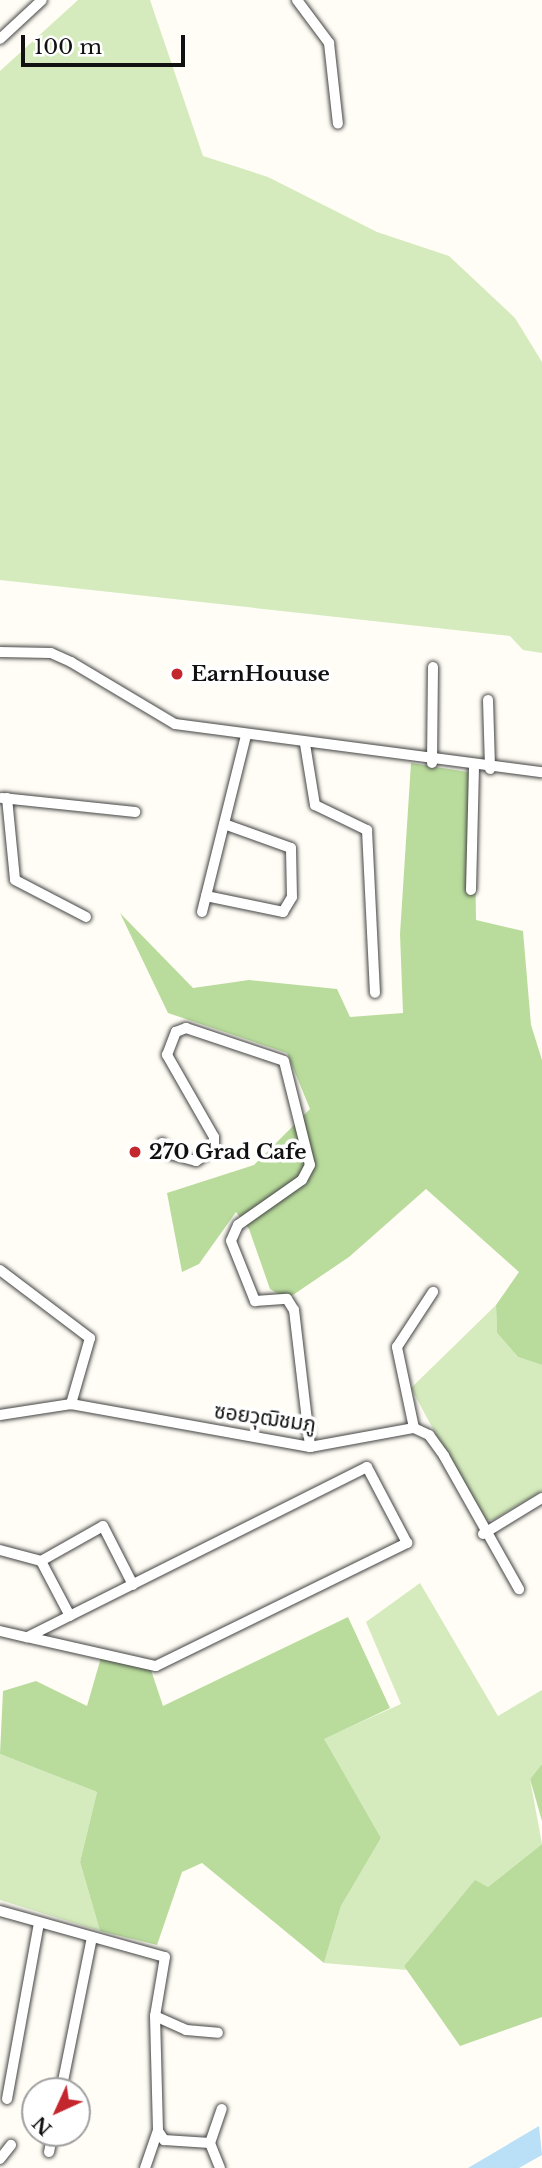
<!DOCTYPE html>
<html>
<head>
<meta charset="utf-8">
<style>
  body { margin:0 }
  #map { position:relative; width:542px; height:2168px; overflow:hidden; background:#fffdf5; font-family:"Libre Baskerville","Noto Sans Thai",serif }
  div>[style] { position:absolute }
  .green>* { inset:0; background:#d5ebbd }
  .forest>* { inset:0; background:#b9dc9c }
  .water>* { inset:0; background:#b9e0f7 }
  .roads { filter:drop-shadow(0 0 2px #444) drop-shadow(0 0 2px #444) }
  .minor>* { height:10px; margin:-5px; padding:0 5px; transform-origin:5px; border-radius:5px; background:#fff }
  .dots>* { width:19px; height:19px; translate:-50% -50%; box-sizing:border-box; border:4px solid #fff; border-radius:50% }
  span { translate:-50% -50%; white-space:nowrap; text-align:center; line-height:1.15; -webkit-text-stroke:7px #fff; paint-order:stroke }
  .poi-label { font-size:21px; color:#111; font-weight:700 }
  .left { translate:0 -50%; text-align:left }
  .street-label { font-size:21px; color:#111 }
  .north { position:absolute; left:21px; top:2077px; width:70px; height:70px; box-sizing:border-box; background:#fff; border:2px solid #a0a0a0; border-radius:50%; rotate:225deg; font-size:19px; font-weight:700; line-height:28px; text-align:center; color:#111 }
  .north::after { content:''; display:block; margin:auto; width:24px; height:32px; background:#c4262e; clip-path:polygon(50% 0,100% 100%,50% 72%,0 100%) }
  .scale { position:absolute; left:21px; top:35px; width:164px; height:32px; box-sizing:border-box; border:4px solid #111; border-top:0; padding-left:9px; font-size:21px; line-height:24px; white-space:nowrap; color:#111; -webkit-text-stroke:5px #fff; paint-order:stroke }
</style>
</head>
<body>
<div id="map">
  <div class="green">
    <div style="clip-path:polygon(78px 0,150px 0,203px 156px,268px 177px,377px 232px,449px 256px,515px 318px,542px 362px,542px 653px,523px 650px,510px 636px,0 580px,0 71px)"></div>
    <div style="clip-path:polygon(496px 1305px,497px 1333px,518px 1357px,542px 1365px,542px 1491px,493px 1520px,482px 1520px,411px 1388px)"></div>
    <div style="clip-path:polygon(420px 1583px,498px 1716px,542px 1690px,542px 1764px,530px 1779px,542px 1844px,488px 1887px,475px 1881px,404px 1966px,407px 1970px,324px 1963px,341px 1906px,381px 1838px,323px 1739px,401px 1704px,366px 1622px)"></div>
    <div style="clip-path:polygon(0 1754px,97px 1792px,80px 1862px,100px 1931px,0 1900px)"></div>
  </div>
  <div class="forest">
    <div style="clip-path:polygon(411px 763px,474px 773px,476px 920px,523px 931px,531px 1025px,542px 1060px,542px 1365px,518px 1357px,497px 1333px,496px 1305px,519px 1272px,426px 1189px,349px 1257px,287px 1299px,270px 1289px,249px 1229px,236px 1212px,199px 1264px,182px 1272px,167px 1193px,254px 1165px,310px 1109px,287px 1053px,168px 1013px,120px 913px,193px 988px,249px 980px,337px 989px,350px 1017px,403px 1013px,400px 934px)"></div>
    <div style="clip-path:polygon(348px 1617px,390px 1708px,324px 1739px,381px 1838px,341px 1906px,324px 1963px,202px 1863px,182px 1872px,157px 1945px,100px 1931px,80px 1862px,97px 1792px,0 1754px,3px 1691px,36px 1681px,87px 1706px,102px 1654px,149px 1664px,163px 1706px)"></div>
    <div style="clip-path:polygon(542px 1764px,542px 1821px,530px 1779px)"></div>
    <div style="clip-path:polygon(542px 1844px,542px 2017px,460px 2046px,404px 1966px,475px 1880px,488px 1887px)"></div>
  </div>
  <div class="water">
    <div style="clip-path:polygon(539px 2126px,542px 2155px,519px 2168px,468px 2168px)"></div>
  </div>
  <div class="roads">
    <div class="minor">
      <div style="left:297px;top:0;width:54px;rotate:53.3deg"></div>
      <div style="left:329px;top:43px;width:81px;rotate:83.7deg"></div>
      <div style="left:0;top:39px;width:57px;rotate:-42.9deg"></div>
      <div style="left:0;top:652px;width:51px;rotate:1.1deg"></div>
      <div style="left:51px;top:653px;width:22px;rotate:24deg"></div>
      <div style="left:71px;top:662px;width:121px;rotate:30.8deg"></div>
      <div style="left:175px;top:724px;width:370px;rotate:7.5deg"></div>
      <div style="left:488px;top:700px;width:69px;rotate:88.3deg"></div>
      <div style="left:305px;top:744px;width:62px;rotate:80.7deg"></div>
      <div style="left:315px;top:805px;width:58px;rotate:25.7deg"></div>
      <div style="left:367px;top:830px;width:163px;rotate:87.2deg"></div>
      <div style="left:432px;top:763px;width:96px;rotate:-89.4deg"></div>
      <div style="left:2px;top:798px;width:134px;rotate:6deg"></div>
      <div style="left:7px;top:798px;width:82px;rotate:84.4deg"></div>
      <div style="left:15px;top:880px;width:80px;rotate:27.5deg"></div>
      <div style="left:471px;top:890px;width:123px;rotate:-88.6deg"></div>
      <div style="left:206px;top:896px;width:79px;rotate:11.7deg"></div>
      <div style="left:283px;top:912px;width:17px;rotate:-59deg"></div>
      <div style="left:292px;top:897px;width:49px;rotate:-91.2deg"></div>
      <div style="left:291px;top:848px;width:71px;rotate:-160.3deg"></div>
      <div style="left:202px;top:912px;width:182px;rotate:-76deg"></div>
      <div style="left:162px;top:1143px;width:14px;rotate:54deg"></div>
      <div style="left:170px;top:1154px;width:27px;rotate:15deg"></div>
      <div style="left:196px;top:1161px;width:22px;rotate:-34deg"></div>
      <div style="left:214px;top:1149px;width:12px;rotate:-90deg"></div>
      <div style="left:214px;top:1137px;width:95px;rotate:-119.8deg"></div>
      <div style="left:167px;top:1055px;width:25px;rotate:-69deg"></div>
      <div style="left:176px;top:1032px;width:11px;rotate:-22deg"></div>
      <div style="left:186px;top:1028px;width:103px;rotate:18.6deg"></div>
      <div style="left:284px;top:1061px;width:107px;rotate:76deg"></div>
      <div style="left:310px;top:1165px;width:17px;rotate:118deg"></div>
      <div style="left:302px;top:1180px;width:78px;rotate:144.9deg"></div>
      <div style="left:238px;top:1225px;width:17px;rotate:114deg"></div>
      <div style="left:231px;top:1241px;width:65px;rotate:68.2deg"></div>
      <div style="left:255px;top:1301px;width:32px;rotate:-4deg"></div>
      <div style="left:287px;top:1299px;width:13px;rotate:58deg"></div>
      <div style="left:294px;top:1310px;width:138px;rotate:83.3deg"></div>
      <div style="left:0;top:1270px;width:113px;rotate:37.1deg"></div>
      <div style="left:90px;top:1338px;width:69px;rotate:106.1deg"></div>
      <div style="left:0;top:1415px;width:72px;rotate:-8.8deg"></div>
      <div style="left:71px;top:1404px;width:243px;rotate:10.2deg"></div>
      <div style="left:310px;top:1447px;width:106px;rotate:-10.4deg"></div>
      <div style="left:414px;top:1428px;width:17px;rotate:25deg"></div>
      <div style="left:429px;top:1435px;width:26px;rotate:54deg"></div>
      <div style="left:444px;top:1456px;width:153px;rotate:60.6deg"></div>
      <div style="left:414px;top:1428px;width:83px;rotate:-101.9deg"></div>
      <div style="left:397px;top:1347px;width:66px;rotate:-56.8deg"></div>
      <div style="left:483px;top:1534px;width:69px;rotate:-31.4deg"></div>
      <div style="left:0;top:1550px;width:42px;rotate:15deg"></div>
      <div style="left:41px;top:1561px;width:71px;rotate:-29.4deg"></div>
      <div style="left:103px;top:1526px;width:66px;rotate:63deg"></div>
      <div style="left:41px;top:1561px;width:62px;rotate:62.2deg"></div>
      <div style="left:0;top:1631px;width:28px;rotate:13deg"></div>
      <div style="left:27px;top:1637px;width:132px;rotate:12.7deg"></div>
      <div style="left:156px;top:1666px;width:280px;rotate:-26.1deg"></div>
      <div style="left:407px;top:1543px;width:86px;rotate:-117.8deg"></div>
      <div style="left:367px;top:1467px;width:380px;rotate:153.4deg"></div>
      <div style="left:0;top:1911px;width:171px;rotate:15.6deg"></div>
      <div style="left:165px;top:1957px;width:60px;rotate:99.6deg"></div>
      <div style="left:155px;top:2016px;width:115px;rotate:88.5deg"></div>
      <div style="left:158px;top:2131px;width:11px;rotate:56deg"></div>
      <div style="left:164px;top:2140px;width:46px;rotate:3.7deg"></div>
      <div style="left:155px;top:2016px;width:34px;rotate:24deg"></div>
      <div style="left:186px;top:2030px;width:32px;rotate:5deg"></div>
      <div style="left:61px;top:2091px;width:157px;rotate:-78.6deg"></div>
      <div style="left:7px;top:2099px;width:179px;rotate:-79.7deg"></div>
      <div style="left:49px;top:2152px;width:19px;rotate:-78deg"></div>
      <div style="left:0;top:2159px;width:18px;rotate:-52deg"></div>
      <div style="left:145px;top:2168px;width:39px;rotate:-71deg"></div>
      <div style="left:220px;top:2168px;width:27px;rotate:-112deg"></div>
      <div style="left:210px;top:2143px;width:36px;rotate:-71deg"></div>
    </div>
  </div>
  <div class="dots">
    <div style="left:177px;top:674px;background:#c4262e"></div>
    <div style="left:135px;top:1152px;background:#c4262e"></div>
  </div>
  <div class="poi-label">
    <span class="left" style="left:191px;top:674px">EarnHouuse</span>
    <span class="left" style="left:149px;top:1152px">270 Grad Cafe</span>
  </div>
  <div class="street-label">
    <span style="left:265px;top:1418px;rotate:8deg">ซอยวุฒิชมภู</span>
  </div>
  <div class="north">N</div>
  <div class="scale">100 m</div>
</div>
</body>
</html>
